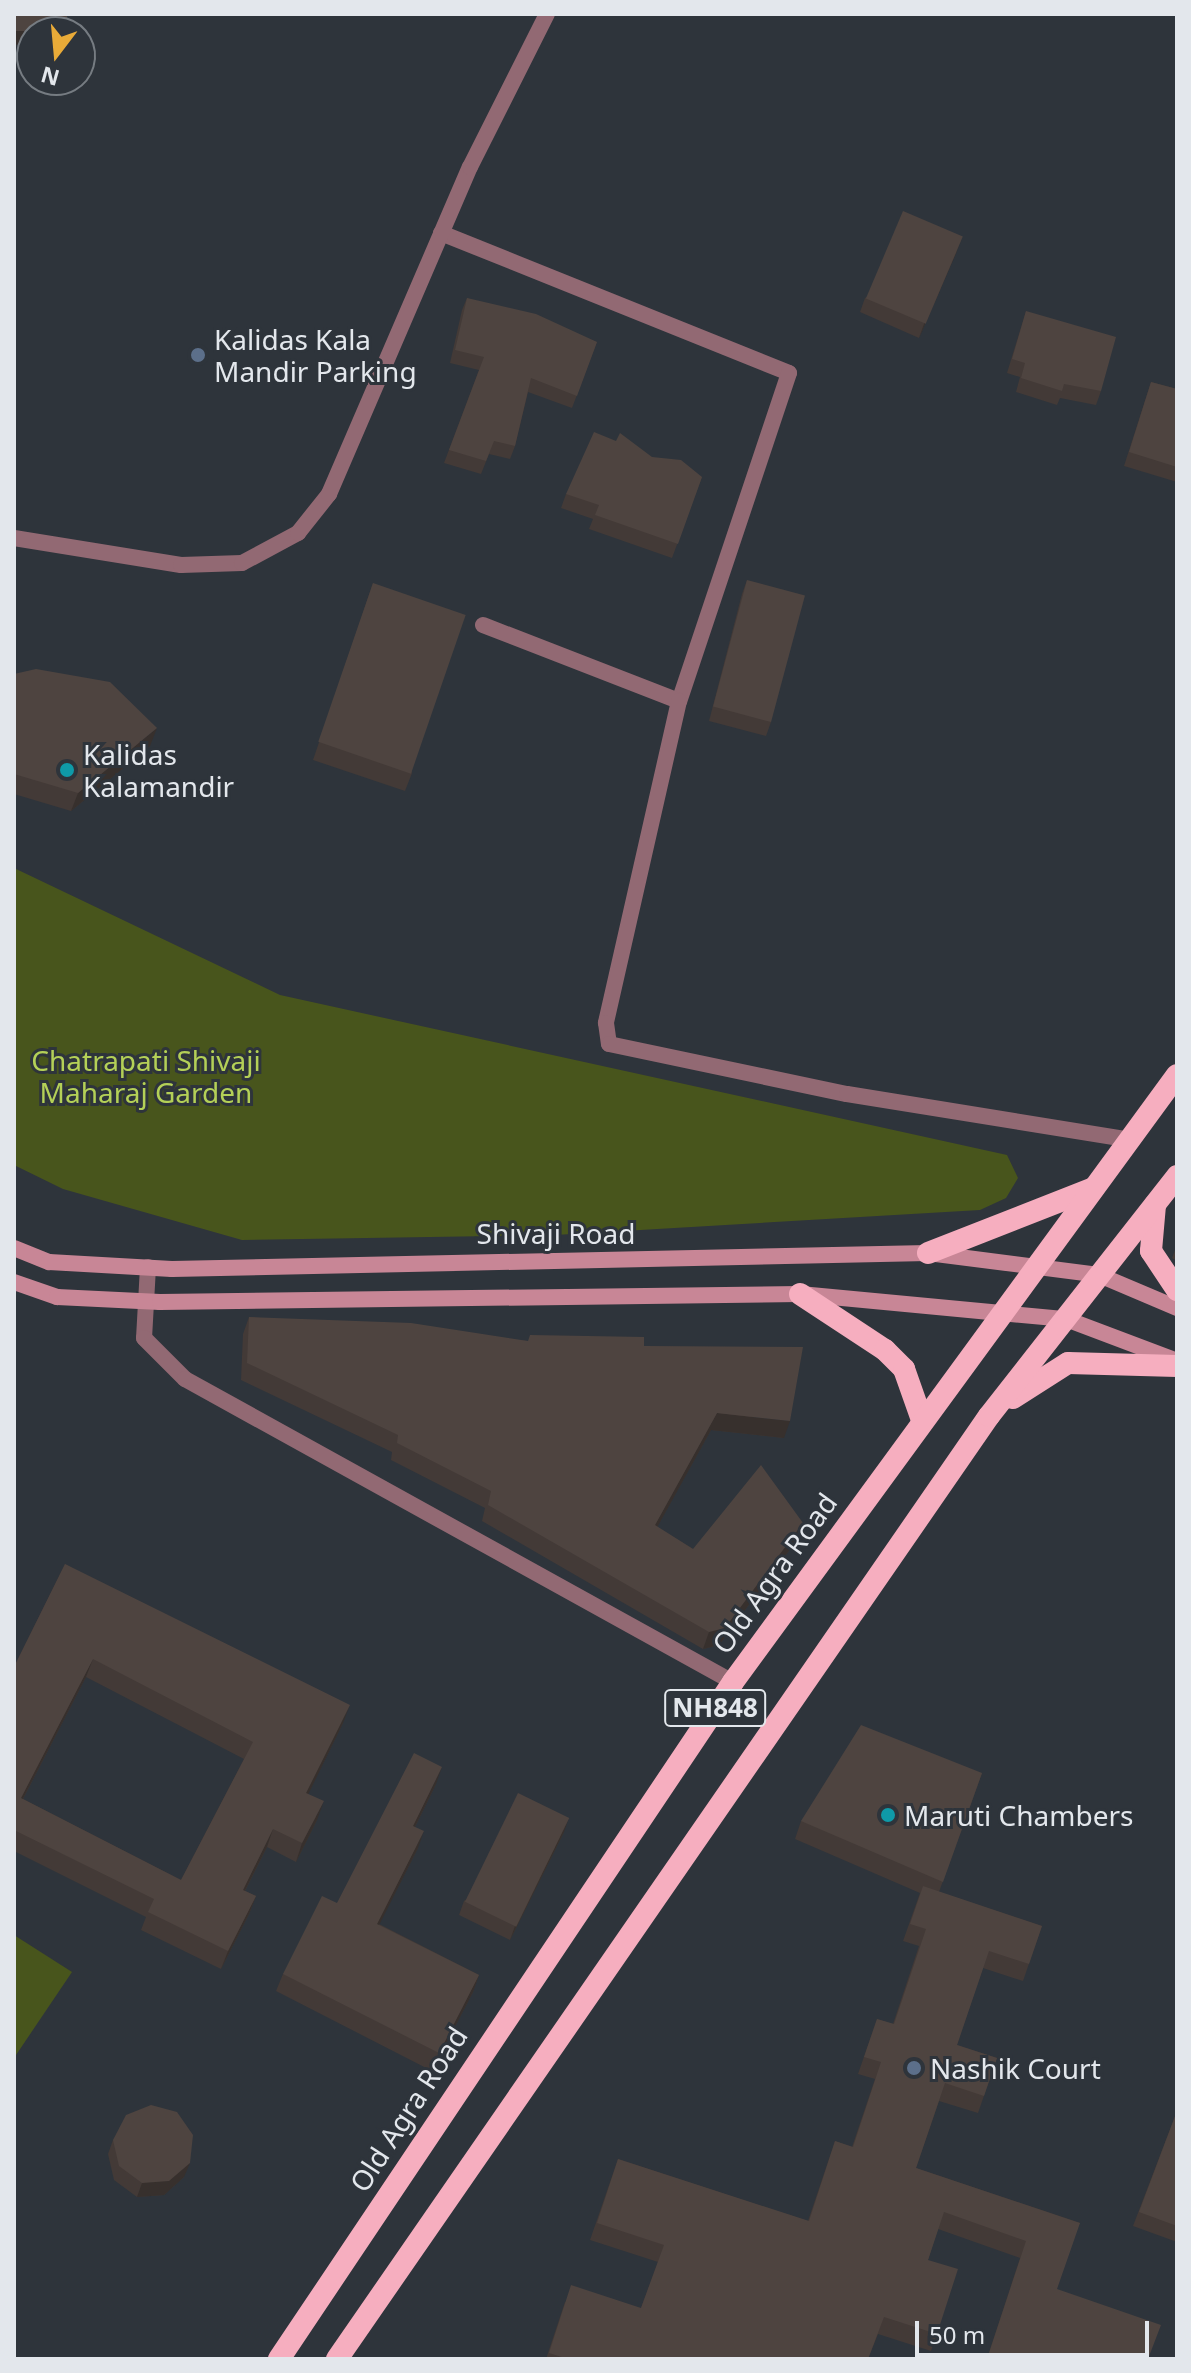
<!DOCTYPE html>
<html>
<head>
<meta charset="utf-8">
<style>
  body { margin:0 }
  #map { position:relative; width:1191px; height:2373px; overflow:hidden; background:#2e343b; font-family:"Noto Sans",sans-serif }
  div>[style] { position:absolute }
  .green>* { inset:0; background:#48551c }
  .minor>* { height:16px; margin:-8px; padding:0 8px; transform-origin:8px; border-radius:8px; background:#926973 }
  .secondary>* { height:16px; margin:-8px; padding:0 8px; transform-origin:8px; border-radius:8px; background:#c88696 }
  .trunk>* { height:22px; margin:-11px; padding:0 11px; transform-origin:11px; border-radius:11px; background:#f6aebf }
  .wall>* { inset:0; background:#433a37 }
  .shaded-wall>* { inset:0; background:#37302d }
  .building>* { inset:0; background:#4e4440; transform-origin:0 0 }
  .dots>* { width:22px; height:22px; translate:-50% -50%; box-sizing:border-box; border:4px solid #2e343b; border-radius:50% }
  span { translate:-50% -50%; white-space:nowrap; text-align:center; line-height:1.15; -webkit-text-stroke:6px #2e343b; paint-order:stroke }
  .shield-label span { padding:2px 6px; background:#2e343b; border:2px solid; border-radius:6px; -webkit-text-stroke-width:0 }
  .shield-label { font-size:26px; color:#e3e7ec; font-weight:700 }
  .poi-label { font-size:28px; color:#e3e7ec }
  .left { translate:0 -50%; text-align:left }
  .park-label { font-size:28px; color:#b4d057 }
  .street-label { font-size:28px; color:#e3e7ec }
  .frame { position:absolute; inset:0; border:16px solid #e3e7ec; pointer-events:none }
  .north { position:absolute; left:16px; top:16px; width:80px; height:80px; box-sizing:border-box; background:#2e343b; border:2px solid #767c82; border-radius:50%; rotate:196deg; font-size:22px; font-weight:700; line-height:32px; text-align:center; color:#e3e7ec }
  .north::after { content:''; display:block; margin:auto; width:28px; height:36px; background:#e9ab38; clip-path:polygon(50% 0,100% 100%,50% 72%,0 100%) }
  .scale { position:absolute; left:915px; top:2321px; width:234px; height:36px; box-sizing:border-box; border:4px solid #e3e7ec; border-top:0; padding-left:10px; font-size:24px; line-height:28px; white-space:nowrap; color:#e3e7ec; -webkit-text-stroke:6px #2e343b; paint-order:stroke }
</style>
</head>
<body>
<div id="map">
  <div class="green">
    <div style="clip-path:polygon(14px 868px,280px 995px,1007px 1155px,1018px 1178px,1006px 1198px,980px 1210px,555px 1235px,242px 1240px,63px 1189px,14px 1165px)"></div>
    <div style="clip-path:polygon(14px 1935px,72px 1972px,14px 2058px)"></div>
  </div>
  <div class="minor">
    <div style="left:441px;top:233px;width:375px;rotate:21.9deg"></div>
    <div style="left:789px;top:373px;width:346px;rotate:108.5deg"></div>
    <div style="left:14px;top:538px;width:169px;rotate:9.2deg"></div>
    <div style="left:181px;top:565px;width:61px;rotate:-1.9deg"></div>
    <div style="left:242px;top:563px;width:64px;rotate:-28.2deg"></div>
    <div style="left:298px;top:533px;width:50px;rotate:-51.5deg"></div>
    <div style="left:329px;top:494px;width:356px;rotate:-66.7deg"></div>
    <div style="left:470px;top:167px;width:171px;rotate:-63.3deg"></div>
    <div style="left:483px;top:625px;width:210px;rotate:21.2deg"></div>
    <div style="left:679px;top:701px;width:330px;rotate:102.8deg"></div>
    <div style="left:606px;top:1023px;width:21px;rotate:82deg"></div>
    <div style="left:609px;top:1044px;width:243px;rotate:11.9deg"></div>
    <div style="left:847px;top:1094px;width:289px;rotate:9.2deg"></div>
    <div style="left:148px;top:1267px;width:71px;rotate:93.2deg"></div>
    <div style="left:144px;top:1338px;width:58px;rotate:45deg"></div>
    <div style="left:185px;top:1379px;width:626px;rotate:28.94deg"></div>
  </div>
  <div class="secondary">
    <div style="left:14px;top:1248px;width:38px;rotate:22deg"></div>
    <div style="left:49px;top:1262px;width:123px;rotate:3.3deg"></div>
    <div style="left:172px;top:1269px;width:756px;rotate:-1.21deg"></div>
    <div style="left:928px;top:1253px;width:172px;rotate:7.3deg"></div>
    <div style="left:1099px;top:1275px;width:85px;rotate:22.9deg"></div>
    <div style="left:14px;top:1282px;width:46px;rotate:19.2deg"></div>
    <div style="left:57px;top:1297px;width:103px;rotate:2.8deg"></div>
    <div style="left:160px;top:1302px;width:640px;rotate:-0.72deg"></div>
    <div style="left:800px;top:1294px;width:267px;rotate:5.4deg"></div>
    <div style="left:1066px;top:1319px;width:119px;rotate:20.7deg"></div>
  </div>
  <div class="trunk">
    <div style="left:1155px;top:1205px;width:46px;rotate:95deg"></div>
    <div style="left:1151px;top:1251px;width:47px;rotate:56.3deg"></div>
    <div style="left:928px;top:1253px;width:178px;rotate:-21.4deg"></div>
    <div style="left:800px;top:1294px;width:102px;rotate:33.4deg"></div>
    <div style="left:885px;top:1350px;width:27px;rotate:45deg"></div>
    <div style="left:904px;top:1369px;width:54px;rotate:70.6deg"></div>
    <div style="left:1013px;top:1398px;width:65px;rotate:-32.5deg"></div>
    <div style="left:1068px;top:1363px;width:109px;rotate:1.6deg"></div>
    <div style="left:279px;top:2359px;width:815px;rotate:-56.15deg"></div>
    <div style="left:733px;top:1682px;width:752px;rotate:-53.82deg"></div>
    <div style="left:337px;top:2359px;width:1146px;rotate:-55.34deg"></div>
    <div style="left:989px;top:1416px;width:305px;rotate:-51.9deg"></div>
  </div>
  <div class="wall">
    <div style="clip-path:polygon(957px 251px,919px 338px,860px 312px,865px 298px)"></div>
    <div style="clip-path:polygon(467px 298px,597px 342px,572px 408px,528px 392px,515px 446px,510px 459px,489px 454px,481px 474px,444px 463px,479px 370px,450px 363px,462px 310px)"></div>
    <div style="clip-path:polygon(1026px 311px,1101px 391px,1096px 405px,1060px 398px,1057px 405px,1016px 392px,1020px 377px,1007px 373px)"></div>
    <div style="clip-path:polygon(1151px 382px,1177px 389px,1177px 482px,1124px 466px)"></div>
    <div style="clip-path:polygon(652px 457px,702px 477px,672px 558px,589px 529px,593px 519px,561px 508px,566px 494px)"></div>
    <div style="clip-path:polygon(747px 580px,771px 722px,766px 736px,709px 721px,742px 594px)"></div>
    <div style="clip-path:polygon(373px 583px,412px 773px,405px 791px,313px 760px)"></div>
    <div style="clip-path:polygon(14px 674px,150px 746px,71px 811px,14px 794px)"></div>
    <div style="clip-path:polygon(1177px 1245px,1177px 1261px,1172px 1258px)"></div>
    <div style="clip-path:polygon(249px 1317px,528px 1341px,644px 1346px,784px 1438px,711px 1430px,657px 1527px,693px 1549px,803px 1523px,797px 1540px,719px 1645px,703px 1649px,482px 1521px,485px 1508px,391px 1460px,392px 1452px,241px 1380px,243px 1334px)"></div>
    <div style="clip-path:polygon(evenodd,65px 1564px,343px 1723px,308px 1794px,317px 1820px,296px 1862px,267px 1847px,245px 1891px,256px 1896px,249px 1914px,221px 1969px,141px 1930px,146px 1917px,14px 1851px,14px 1667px,65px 1564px,86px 1677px,244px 1759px,181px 1880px,23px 1799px,86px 1677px)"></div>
    <div style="clip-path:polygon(982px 1773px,939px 1892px,1042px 1926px,1023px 1981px,983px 1968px,957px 2045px,997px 2058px,978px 2113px,939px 2101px,916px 2168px,1080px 2223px,987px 2359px,1020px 2258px,938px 2229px,928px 2260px,937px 2334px,931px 2351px,878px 2334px,868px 2359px,546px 2359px,565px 2302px,641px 2308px,658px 2262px,590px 2240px,618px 2159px,808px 2221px,835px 2141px,852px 2147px,875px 2079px,858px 2074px,877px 2019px,893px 2024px,919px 1946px,903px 1941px,920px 1893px,795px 1839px,801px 1821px)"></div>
    <div style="clip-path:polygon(436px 1784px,415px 1827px,418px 1848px,379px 1924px,479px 1975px,473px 1992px,432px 2071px,276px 1991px,283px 1974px,337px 1903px)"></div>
    <div style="clip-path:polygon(564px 1832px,510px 1940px,459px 1915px,464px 1901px)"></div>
    <div style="clip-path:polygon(1177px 2111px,1177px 2242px,1133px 2226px)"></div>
    <div style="clip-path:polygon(113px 2140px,184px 2177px,164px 2195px,137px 2197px,114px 2180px,108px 2154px)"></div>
  </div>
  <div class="shaded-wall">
    <div style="clip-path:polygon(67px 29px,66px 32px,32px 32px,32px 44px,14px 45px,14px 31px)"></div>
    <div style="clip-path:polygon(963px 237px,957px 251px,919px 338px,924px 324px)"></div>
    <div style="clip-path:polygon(157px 728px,150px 746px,71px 811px,78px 793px)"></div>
    <div style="clip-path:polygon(717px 1413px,790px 1421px,784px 1438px,711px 1430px,649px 1542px,655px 1525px)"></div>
    <div style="clip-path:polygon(803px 1523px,797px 1540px,719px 1645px,703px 1649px,709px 1632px)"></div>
    <div style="clip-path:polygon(93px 1659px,86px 1677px,14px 1816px,21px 1798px)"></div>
    <div style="clip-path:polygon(350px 1705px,343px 1723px,300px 1811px,306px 1793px)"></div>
    <div style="clip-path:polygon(442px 1767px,436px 1784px,407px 1843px,413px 1826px)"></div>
    <div style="clip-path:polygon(324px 1801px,317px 1820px,296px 1862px,302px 1843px)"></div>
    <div style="clip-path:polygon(569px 1818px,564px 1832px,510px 1940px,515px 1926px)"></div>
    <div style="clip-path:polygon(273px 1829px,267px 1847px,236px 1908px,243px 1890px)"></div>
    <div style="clip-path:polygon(424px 1831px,418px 1848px,371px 1941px,377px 1924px)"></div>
    <div style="clip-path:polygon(256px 1896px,249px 1914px,221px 1969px,228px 1951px)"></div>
    <div style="clip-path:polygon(479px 1975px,473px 1992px,432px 2071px,439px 2053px)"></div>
    <div style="clip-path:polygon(190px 2163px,184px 2177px,164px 2195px,137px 2197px,142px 2183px)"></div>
  </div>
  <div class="building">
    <div style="left:14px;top:14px;width:53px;height:17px"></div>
    <div style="left:903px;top:211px;width:65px;height:95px;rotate:23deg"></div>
    <div style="clip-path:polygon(467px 298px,536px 314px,597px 342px,577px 396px,531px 378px,515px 446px,494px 441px,486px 461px,449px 450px,484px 357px,455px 350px)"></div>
    <div style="clip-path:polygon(1026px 311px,1116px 337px,1101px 391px,1064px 384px,1062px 391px,1021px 378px,1025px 363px,1012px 359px)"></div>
    <div style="clip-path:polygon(1151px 382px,1177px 389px,1177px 467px,1129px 452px)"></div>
    <div style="clip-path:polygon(594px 432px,616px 441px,620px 433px,652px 457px,681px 460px,702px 477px,678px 544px,595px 515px,599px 505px,566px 494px)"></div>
    <div style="left:747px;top:580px;width:60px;height:131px;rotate:15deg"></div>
    <div style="left:373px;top:583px;width:98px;height:168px;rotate:19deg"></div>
    <div style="clip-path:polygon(36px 669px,110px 682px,157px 728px,78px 793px,14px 774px,14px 674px)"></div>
    <div style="clip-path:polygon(249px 1317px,411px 1323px,528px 1341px,530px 1335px,644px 1337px,644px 1346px,803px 1347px,790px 1421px,717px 1413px,655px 1525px,693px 1549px,761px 1465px,803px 1523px,725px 1628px,709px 1632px,488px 1505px,491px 1491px,397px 1443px,398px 1435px,247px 1363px)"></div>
    <div style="clip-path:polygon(evenodd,65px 1564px,350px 1705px,306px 1793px,324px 1801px,302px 1843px,273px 1829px,243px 1890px,256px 1896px,228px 1951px,148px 1912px,154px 1899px,14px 1830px,14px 1667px,65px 1564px,93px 1659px,253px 1742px,181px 1880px,21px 1798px,93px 1659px)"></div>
    <div style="clip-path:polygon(861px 1725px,982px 1773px,943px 1882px,801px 1821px)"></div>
    <div style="clip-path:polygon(414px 1753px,442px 1767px,413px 1826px,424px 1831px,377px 1924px,479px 1975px,439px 2053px,283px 1974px,322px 1896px,337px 1903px)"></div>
    <div style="left:518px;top:1793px;width:57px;height:121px;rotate:26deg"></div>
    <div style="clip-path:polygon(923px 1886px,1042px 1926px,1029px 1964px,989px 1951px,957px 2045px,997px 2058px,984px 2096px,945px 2083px,916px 2168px,1080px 2223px,1057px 2289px,1161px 2325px,1148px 2359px,987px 2359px,1026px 2241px,944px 2212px,928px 2260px,958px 2269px,937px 2334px,884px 2317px,868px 2359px,568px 2359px,549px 2353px,571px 2285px,641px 2308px,664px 2245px,597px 2223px,618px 2159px,809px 2221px,835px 2141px,853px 2147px,881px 2062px,864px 2057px,877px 2019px,894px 2024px,926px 1929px,910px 1924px)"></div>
    <div style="clip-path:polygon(151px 2105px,177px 2112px,193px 2135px,190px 2163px,169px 2181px,142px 2183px,119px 2166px,113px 2140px,126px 2115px)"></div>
    <div style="clip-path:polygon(1177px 2111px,1177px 2226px,1139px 2212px)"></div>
  </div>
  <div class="dots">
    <div style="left:198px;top:355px;background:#5c6f8a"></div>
    <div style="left:67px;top:770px;background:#0f9aa8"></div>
    <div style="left:888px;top:1815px;background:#0f9aa8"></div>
    <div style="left:914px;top:2068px;background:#5c6f8a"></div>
  </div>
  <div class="shield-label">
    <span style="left:715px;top:1708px">NH848</span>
  </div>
  <div class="poi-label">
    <span class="left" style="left:214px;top:355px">Kalidas Kala<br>Mandir Parking</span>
    <span class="left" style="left:83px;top:770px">Kalidas<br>Kalamandir</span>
    <span class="left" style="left:904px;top:1815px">Maruti Chambers</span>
    <span class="left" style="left:930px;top:2068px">Nashik Court</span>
  </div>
  <div class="park-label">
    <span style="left:146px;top:1076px">Chatrapati Shivaji<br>Maharaj Garden</span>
  </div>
  <div class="street-label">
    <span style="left:556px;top:1233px">Shivaji Road</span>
    <span style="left:774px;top:1573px;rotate:-54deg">Old Agra Road</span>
    <span style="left:408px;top:2109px;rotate:-57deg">Old Agra Road</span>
  </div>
  <div class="frame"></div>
  <div class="north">N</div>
  <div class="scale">50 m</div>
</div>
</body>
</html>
